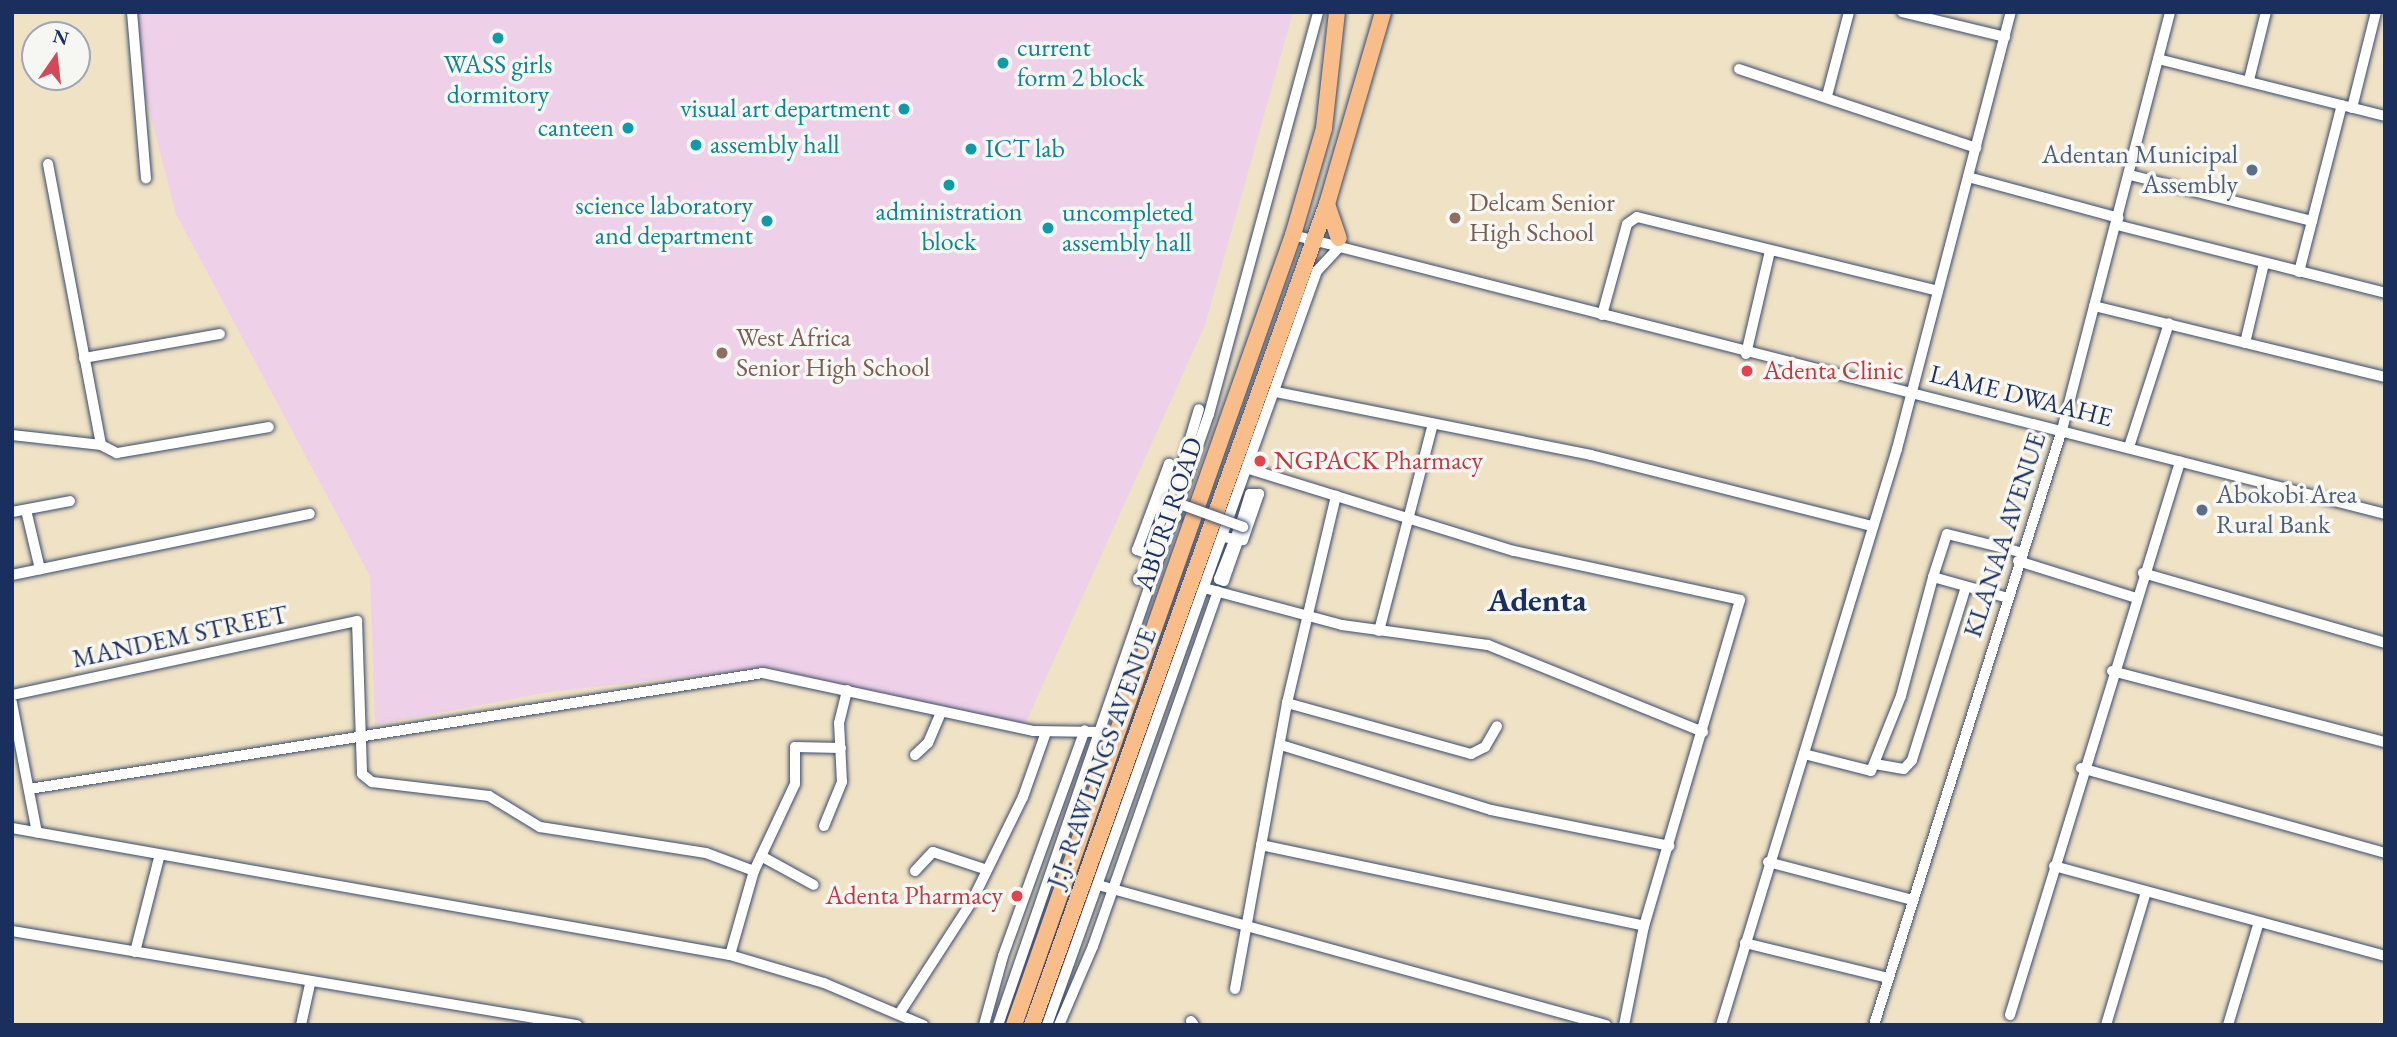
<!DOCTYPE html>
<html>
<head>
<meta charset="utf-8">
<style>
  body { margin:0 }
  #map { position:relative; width:2397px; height:1037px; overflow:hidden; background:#efe2c5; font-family:"EB Garamond",serif }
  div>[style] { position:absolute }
  .built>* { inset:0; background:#eed0e8 }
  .roads { filter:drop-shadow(0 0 2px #3b4a6d) drop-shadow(0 0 2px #3b4a6d) }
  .minor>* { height:10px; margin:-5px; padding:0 5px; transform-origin:5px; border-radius:5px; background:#fff }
  .highway>* { height:16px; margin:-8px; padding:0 8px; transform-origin:8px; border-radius:8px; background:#f8bd89 }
  .bridges { filter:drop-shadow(0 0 2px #3b4a6d) drop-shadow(0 0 2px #3b4a6d) }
  .minor-bridge>* { height:10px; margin:-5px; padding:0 5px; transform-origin:5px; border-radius:5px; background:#fff }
  .dots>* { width:19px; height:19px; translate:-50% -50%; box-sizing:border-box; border:4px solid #f6f6f2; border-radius:50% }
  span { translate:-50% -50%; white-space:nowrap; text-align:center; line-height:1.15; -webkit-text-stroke:7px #f6f6f2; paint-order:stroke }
  .culture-label { font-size:26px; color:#0d838f }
  .left { translate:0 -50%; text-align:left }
  .right { translate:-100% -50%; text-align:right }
  .service-label { font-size:26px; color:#4e5e75 }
  .education-label { font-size:26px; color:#785e54 }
  .health-label { font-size:26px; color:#be3a42 }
  .street-label { font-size:26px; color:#1b2f5e }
  .district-label { font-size:33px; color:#1b2f5e; font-weight:700 }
  .frame { position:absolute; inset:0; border:14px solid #1b2f5e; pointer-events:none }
  .north { position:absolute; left:21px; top:21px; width:70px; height:70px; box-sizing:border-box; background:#f6f6f2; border:2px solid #9ea6b7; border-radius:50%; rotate:14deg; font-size:19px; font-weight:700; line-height:28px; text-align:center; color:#1b2f5e }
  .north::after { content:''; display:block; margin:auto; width:24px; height:32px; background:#d1495b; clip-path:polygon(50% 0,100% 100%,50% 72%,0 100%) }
</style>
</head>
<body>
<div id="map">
  <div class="built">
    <div style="clip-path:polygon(137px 12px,1293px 12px,1205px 325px,1022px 731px,770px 667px,549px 692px,375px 725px,370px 576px,176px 214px,145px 94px)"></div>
  </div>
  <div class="roads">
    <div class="minor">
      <div style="left:132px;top:12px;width:167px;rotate:85.2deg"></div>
      <div style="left:1902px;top:12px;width:106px;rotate:13.6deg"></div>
      <div style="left:2158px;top:59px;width:234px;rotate:14.1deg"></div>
      <div style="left:1739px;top:69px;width:250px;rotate:18.4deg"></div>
      <div style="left:2249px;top:80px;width:70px;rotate:-76deg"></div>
      <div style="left:1827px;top:96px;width:87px;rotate:-75.3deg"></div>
      <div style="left:2352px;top:108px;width:99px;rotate:-76deg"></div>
      <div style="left:48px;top:164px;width:286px;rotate:79.3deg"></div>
      <div style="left:2130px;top:175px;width:188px;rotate:14.2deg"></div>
      <div style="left:1968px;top:177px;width:156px;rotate:15.2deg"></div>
      <div style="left:2117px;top:225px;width:276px;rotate:14.2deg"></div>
      <div style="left:1293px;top:235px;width:1127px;rotate:14.33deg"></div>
      <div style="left:2299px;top:272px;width:172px;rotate:-75.6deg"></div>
      <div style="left:2094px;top:306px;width:300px;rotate:13.7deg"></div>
      <div style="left:1602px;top:315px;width:94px;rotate:-74.6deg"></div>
      <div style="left:1627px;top:224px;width:12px;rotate:-35deg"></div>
      <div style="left:1637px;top:217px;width:310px;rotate:13.8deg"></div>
      <div style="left:2245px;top:343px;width:82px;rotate:-76.6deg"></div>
      <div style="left:1746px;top:354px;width:106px;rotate:-76.9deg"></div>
      <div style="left:84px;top:358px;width:138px;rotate:-10deg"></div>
      <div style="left:1276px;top:392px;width:321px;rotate:11.3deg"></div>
      <div style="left:1591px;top:455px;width:289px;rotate:14.2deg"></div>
      <div style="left:12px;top:435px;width:90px;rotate:6.4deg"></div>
      <div style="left:101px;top:445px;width:18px;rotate:27deg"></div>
      <div style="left:117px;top:453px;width:154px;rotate:-9.7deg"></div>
      <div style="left:2129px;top:447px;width:130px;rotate:-72.1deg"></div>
      <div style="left:1249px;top:469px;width:277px;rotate:17.2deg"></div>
      <div style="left:1514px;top:551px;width:231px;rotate:12.2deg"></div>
      <div style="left:1740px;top:600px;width:340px;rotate:106.4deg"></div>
      <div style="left:1644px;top:926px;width:101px;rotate:101.4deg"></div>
      <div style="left:1169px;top:500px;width:58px;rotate:111.3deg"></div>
      <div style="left:1148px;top:554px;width:12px;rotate:-160deg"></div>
      <div style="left:1137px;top:550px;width:92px;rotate:-69.6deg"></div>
      <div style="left:1169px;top:464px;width:47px;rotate:102.3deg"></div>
      <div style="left:1159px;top:510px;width:11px;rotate:22deg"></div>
      <div style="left:1169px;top:514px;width:8px;rotate:23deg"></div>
      <div style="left:1170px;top:506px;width:101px;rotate:-73.4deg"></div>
      <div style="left:26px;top:510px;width:61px;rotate:76.7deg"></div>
      <div style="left:12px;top:512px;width:59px;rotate:-10.7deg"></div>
      <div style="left:1223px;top:537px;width:20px;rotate:9deg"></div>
      <div style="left:1243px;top:540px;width:49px;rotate:-70.8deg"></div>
      <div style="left:1259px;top:494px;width:9px;rotate:180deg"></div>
      <div style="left:1250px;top:494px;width:28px;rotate:107deg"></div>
      <div style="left:1242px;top:521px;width:11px;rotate:112deg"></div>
      <div style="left:1238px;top:531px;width:52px;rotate:111.6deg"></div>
      <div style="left:1219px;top:579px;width:5px;rotate:22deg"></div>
      <div style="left:1224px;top:581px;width:13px;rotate:-72deg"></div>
      <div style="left:1228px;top:569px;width:45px;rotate:-70.3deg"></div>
      <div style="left:2018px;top:561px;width:124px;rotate:17.4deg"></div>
      <div style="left:2143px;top:573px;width:252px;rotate:16.1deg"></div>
      <div style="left:12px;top:575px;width:304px;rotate:-11.6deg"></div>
      <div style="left:1933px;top:577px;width:45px;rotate:-72deg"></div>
      <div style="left:1947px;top:534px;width:75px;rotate:13.9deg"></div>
      <div style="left:1138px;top:580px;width:34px;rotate:-58deg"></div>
      <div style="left:1204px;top:588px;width:143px;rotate:15deg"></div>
      <div style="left:1342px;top:625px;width:147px;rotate:7.8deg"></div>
      <div style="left:1488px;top:645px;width:232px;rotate:22deg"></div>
      <div style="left:1379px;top:631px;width:214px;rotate:-75.4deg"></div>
      <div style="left:2112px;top:671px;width:282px;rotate:14.6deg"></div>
      <div style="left:12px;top:695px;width:353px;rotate:-12.1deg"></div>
      <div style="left:357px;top:621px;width:153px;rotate:88.1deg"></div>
      <div style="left:362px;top:774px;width:13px;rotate:39deg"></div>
      <div style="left:372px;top:782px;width:118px;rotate:6.8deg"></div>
      <div style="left:489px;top:796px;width:60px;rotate:31.3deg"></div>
      <div style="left:540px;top:827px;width:168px;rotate:8.9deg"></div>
      <div style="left:706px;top:853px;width:51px;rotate:20.6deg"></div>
      <div style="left:12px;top:703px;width:132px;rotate:79.1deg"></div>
      <div style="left:1287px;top:703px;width:191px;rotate:15.5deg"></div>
      <div style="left:1471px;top:754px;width:16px;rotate:-27deg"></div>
      <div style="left:1485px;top:747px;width:24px;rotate:-60deg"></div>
      <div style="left:1281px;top:745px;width:220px;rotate:17.2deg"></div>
      <div style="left:1491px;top:810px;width:182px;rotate:11.4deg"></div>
      <div style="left:1804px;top:754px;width:69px;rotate:14.2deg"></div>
      <div style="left:1871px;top:771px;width:81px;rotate:-68.2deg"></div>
      <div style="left:1901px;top:696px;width:123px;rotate:-74.9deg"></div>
      <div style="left:1933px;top:577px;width:78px;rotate:15.6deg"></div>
      <div style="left:915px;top:755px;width:18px;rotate:-43deg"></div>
      <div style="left:928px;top:743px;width:34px;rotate:-67deg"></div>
      <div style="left:1875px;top:764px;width:29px;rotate:10deg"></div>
      <div style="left:1904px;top:769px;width:12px;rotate:-48deg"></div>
      <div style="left:1912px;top:760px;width:181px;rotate:-72.7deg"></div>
      <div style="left:2081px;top:768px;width:316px;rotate:15.6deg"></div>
      <div style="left:29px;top:789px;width:743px;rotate:-8.98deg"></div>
      <div style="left:763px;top:673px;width:276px;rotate:12.1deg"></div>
      <div style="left:1033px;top:731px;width:68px;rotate:0.8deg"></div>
      <div style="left:824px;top:826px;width:48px;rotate:-67.8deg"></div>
      <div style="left:842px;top:782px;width:59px;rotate:-92.9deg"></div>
      <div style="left:839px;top:723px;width:34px;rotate:-76deg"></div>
      <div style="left:12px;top:828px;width:729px;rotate:10.03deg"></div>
      <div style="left:730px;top:955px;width:98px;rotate:16.6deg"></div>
      <div style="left:824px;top:983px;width:108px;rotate:23deg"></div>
      <div style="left:1261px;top:845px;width:391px;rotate:11.9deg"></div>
      <div style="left:761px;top:856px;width:60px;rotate:28.7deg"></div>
      <div style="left:1768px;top:862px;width:150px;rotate:14.7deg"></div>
      <div style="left:2054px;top:866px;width:343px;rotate:15.2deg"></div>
      <div style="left:915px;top:871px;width:26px;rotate:-47deg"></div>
      <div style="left:933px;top:852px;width:54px;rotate:18.4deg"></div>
      <div style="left:1098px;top:885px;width:527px;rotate:15.41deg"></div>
      <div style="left:12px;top:931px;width:573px;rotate:9.45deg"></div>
      <div style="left:1745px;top:943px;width:148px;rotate:13.7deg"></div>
      <div style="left:135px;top:952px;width:97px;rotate:-75.7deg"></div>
      <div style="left:730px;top:955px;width:87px;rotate:-74.1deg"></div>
      <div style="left:754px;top:871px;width:96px;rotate:-64.8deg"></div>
      <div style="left:795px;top:784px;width:37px;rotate:-90deg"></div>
      <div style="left:795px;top:747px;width:46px;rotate:1.2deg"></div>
      <div style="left:1235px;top:989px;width:291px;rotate:-79.7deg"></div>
      <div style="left:1287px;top:703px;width:213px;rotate:-76.7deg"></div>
      <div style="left:899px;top:1014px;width:135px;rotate:-57.1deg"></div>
      <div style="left:972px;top:901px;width:116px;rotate:-63.9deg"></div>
      <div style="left:1023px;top:797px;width:69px;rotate:-70.5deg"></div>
      <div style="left:2010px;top:1015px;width:579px;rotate:-72.91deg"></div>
      <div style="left:1191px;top:1021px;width:5px;rotate:53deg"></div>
      <div style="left:301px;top:1025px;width:42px;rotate:-77.6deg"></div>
      <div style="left:984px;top:1025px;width:72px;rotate:-74.6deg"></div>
      <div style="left:1003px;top:956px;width:240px;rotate:-70.1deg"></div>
      <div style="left:998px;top:1025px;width:646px;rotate:-70.95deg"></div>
      <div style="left:1209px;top:414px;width:417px;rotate:-74.8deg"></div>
      <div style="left:1047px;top:1025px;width:801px;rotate:-70.3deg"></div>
      <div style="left:1317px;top:271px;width:33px;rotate:-47deg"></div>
      <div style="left:1059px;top:1025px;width:86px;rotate:-66.7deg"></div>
      <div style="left:1093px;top:946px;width:376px;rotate:-70.6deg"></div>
      <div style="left:1721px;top:1025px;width:602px;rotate:-73.01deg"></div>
      <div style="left:1897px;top:449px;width:452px;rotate:-75.4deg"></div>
      <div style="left:1874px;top:1025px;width:624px;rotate:-72.47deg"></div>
      <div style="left:2062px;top:430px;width:432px;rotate:-75.5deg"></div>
      <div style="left:2106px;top:1025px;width:139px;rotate:-73.3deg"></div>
      <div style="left:2228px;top:1025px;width:104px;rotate:-73.3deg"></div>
    </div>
    <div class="highway">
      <div style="left:1327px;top:204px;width:36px;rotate:71deg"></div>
      <div style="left:1014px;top:1025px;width:838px;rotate:-70.55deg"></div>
      <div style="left:1293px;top:235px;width:111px;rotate:-73.8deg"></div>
      <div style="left:1324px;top:128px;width:117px;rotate:-83.6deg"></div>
      <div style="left:1032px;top:1025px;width:872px;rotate:-70.24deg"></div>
      <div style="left:1327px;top:204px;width:200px;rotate:-73.7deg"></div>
    </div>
  </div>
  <div class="bridges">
    <div class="minor-bridge">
      <div style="left:1169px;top:500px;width:79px;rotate:20deg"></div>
    </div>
  </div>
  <div class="dots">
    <div style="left:498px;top:38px;background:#0f9aa8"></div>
    <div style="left:1003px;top:63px;background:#0f9aa8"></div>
    <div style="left:904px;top:109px;background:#0f9aa8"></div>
    <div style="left:628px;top:128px;background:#0f9aa8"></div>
    <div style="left:696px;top:145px;background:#0f9aa8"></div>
    <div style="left:971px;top:149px;background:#0f9aa8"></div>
    <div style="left:2252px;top:170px;background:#5c6f8a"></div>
    <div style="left:949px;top:185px;background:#0f9aa8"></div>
    <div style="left:1455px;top:218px;background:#8d6e63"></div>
    <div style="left:767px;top:221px;background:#0f9aa8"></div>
    <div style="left:1048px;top:228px;background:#0f9aa8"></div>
    <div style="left:722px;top:353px;background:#8d6e63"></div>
    <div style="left:1747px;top:371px;background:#e0444e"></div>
    <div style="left:1260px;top:461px;background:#e0444e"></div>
    <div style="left:2202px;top:510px;background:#5c6f8a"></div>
    <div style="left:1017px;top:896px;background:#e0444e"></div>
  </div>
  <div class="culture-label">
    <span class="left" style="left:1017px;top:63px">current<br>form 2 block</span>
    <span style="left:498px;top:80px">WASS girls<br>dormitory</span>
    <span class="right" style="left:890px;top:109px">visual art department</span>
    <span class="right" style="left:614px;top:128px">canteen</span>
    <span class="left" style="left:710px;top:145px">assembly hall</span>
    <span class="left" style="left:985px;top:149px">ICT lab</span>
    <span class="right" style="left:753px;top:221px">science laboratory<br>and department</span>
    <span style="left:949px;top:227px">administration<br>block</span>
    <span class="left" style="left:1062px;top:228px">uncompleted<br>assembly hall</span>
  </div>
  <div class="service-label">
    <span class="right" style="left:2238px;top:170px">Adentan Municipal<br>Assembly</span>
    <span class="left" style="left:2216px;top:510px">Abokobi Area<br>Rural Bank</span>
  </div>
  <div class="education-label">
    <span class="left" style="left:1469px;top:218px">Delcam Senior<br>High School</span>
    <span class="left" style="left:736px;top:353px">West Africa<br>Senior High School</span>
  </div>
  <div class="health-label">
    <span class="left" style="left:1763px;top:371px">Adenta Clinic</span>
    <span class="left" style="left:1274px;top:461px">NGPACK Pharmacy</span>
    <span class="right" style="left:1003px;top:896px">Adenta Pharmacy</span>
  </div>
  <div class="street-label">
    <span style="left:2021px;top:396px;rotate:14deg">LAME DWAAHE</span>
    <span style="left:1169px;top:514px;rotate:-71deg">ABURI ROAD</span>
    <span style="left:2005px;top:535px;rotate:-72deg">KLANAA AVENUE</span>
    <span style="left:180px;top:637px;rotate:-12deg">MANDEM STREET</span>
    <span style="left:1102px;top:758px;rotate:-70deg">J.J. RAWLINGS AVENUE</span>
  </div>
  <div class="district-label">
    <span style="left:1537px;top:600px">Adenta</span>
  </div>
  <div class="frame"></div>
  <div class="north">N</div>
</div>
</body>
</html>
